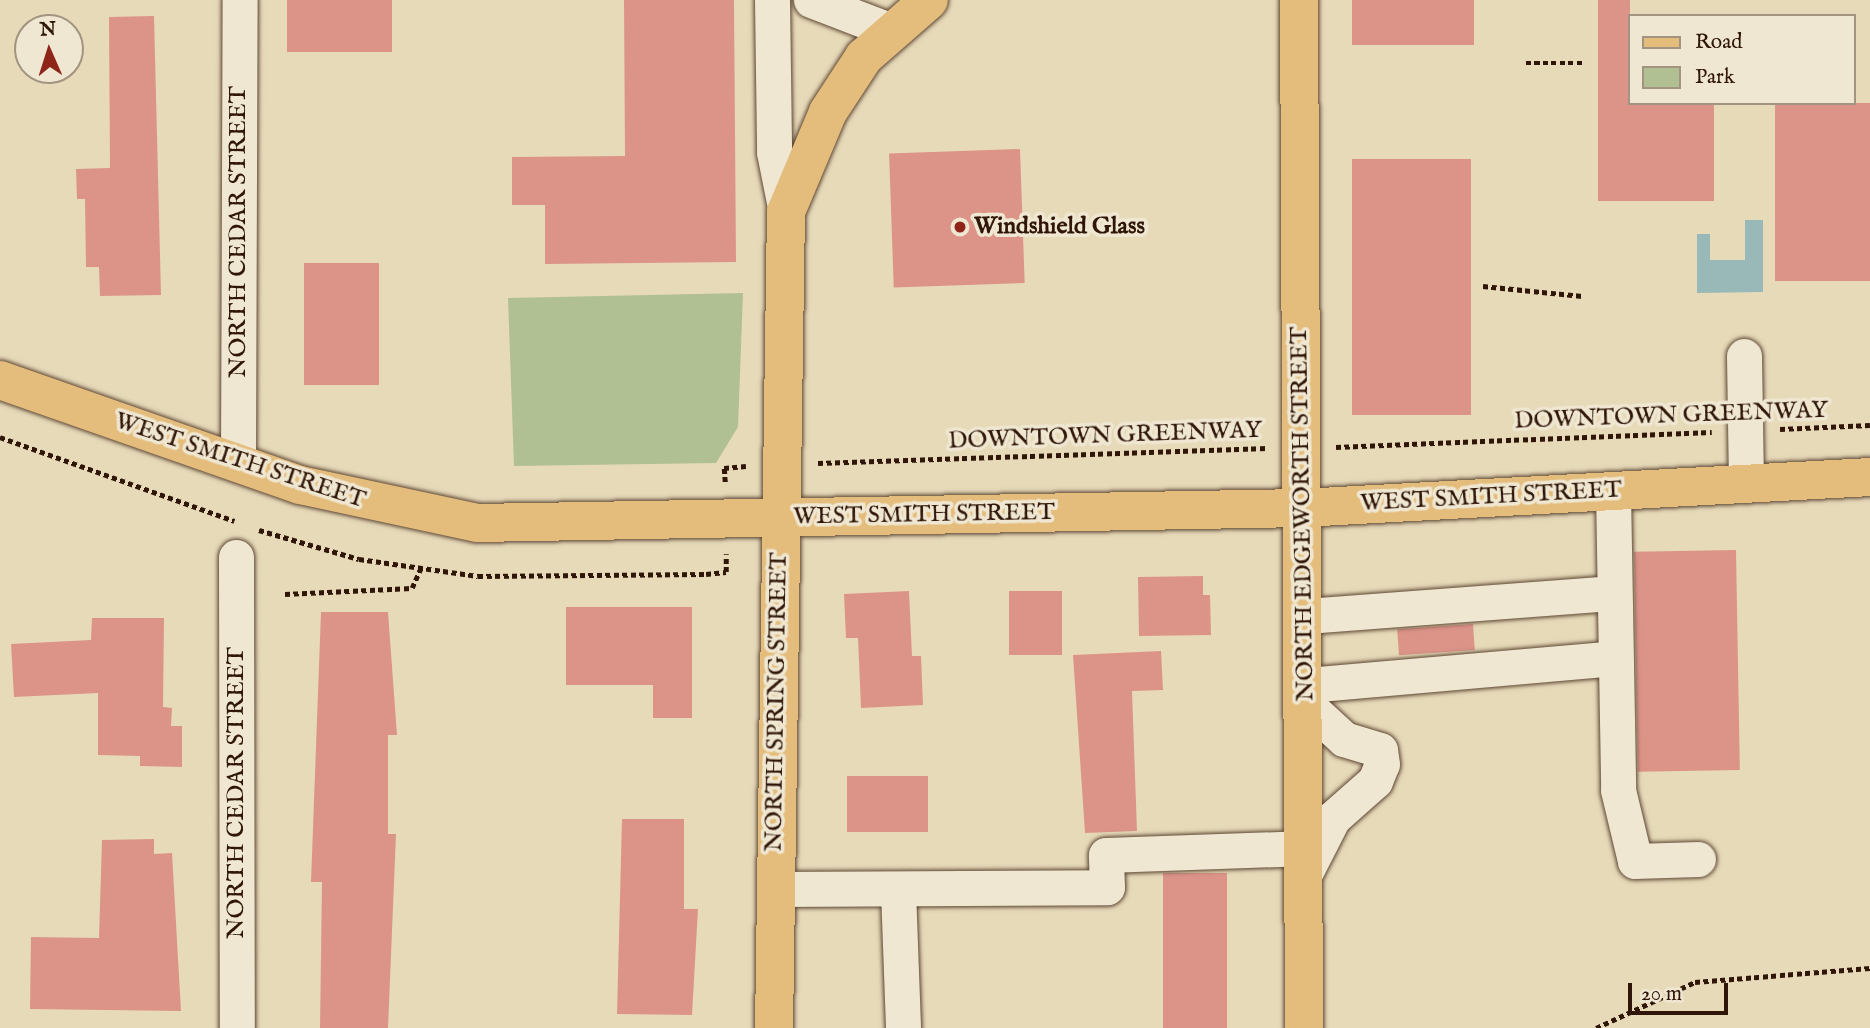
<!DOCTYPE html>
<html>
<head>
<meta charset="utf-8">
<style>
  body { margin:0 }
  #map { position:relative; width:1870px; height:1028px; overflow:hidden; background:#e7dab9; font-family:"IM FELL English",serif }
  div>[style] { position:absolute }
  .green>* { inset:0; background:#b1c092 }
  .water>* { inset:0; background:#99b9b8 }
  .building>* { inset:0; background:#dc9489; transform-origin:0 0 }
  .path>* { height:4.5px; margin-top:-2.25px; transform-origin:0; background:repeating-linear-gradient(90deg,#301608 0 5px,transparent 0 8.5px) }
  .roads { filter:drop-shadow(0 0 2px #5e4734) drop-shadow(0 0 2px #5e4734) }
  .minor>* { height:35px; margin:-17.5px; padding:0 17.5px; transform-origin:17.5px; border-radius:17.5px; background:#efe7d2 }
  .major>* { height:38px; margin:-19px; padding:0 19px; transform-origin:19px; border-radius:19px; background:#e4bd7c }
  .dots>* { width:19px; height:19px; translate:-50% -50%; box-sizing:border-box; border:4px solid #efe7d2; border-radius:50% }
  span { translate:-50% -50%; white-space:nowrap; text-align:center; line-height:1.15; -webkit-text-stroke:7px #efe7d2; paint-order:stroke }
  .poi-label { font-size:24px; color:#301608; font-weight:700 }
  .left { translate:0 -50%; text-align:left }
  .street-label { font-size:24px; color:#301608 }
  .legend { position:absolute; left:1628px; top:14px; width:228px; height:91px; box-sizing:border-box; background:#efe7d2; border:2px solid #a39381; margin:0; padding:9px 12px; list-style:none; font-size:21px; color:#301608 }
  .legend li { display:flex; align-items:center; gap:14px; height:35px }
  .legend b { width:35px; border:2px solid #a39381 }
  .north { position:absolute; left:14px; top:14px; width:70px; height:70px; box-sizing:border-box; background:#efe7d2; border:2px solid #a39381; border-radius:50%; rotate:357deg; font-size:19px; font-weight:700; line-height:28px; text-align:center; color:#301608 }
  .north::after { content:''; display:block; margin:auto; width:24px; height:32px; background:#8f2418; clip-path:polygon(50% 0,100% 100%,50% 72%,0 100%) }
  .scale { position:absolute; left:1628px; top:983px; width:100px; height:32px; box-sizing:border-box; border:4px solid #301608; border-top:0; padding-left:9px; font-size:21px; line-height:24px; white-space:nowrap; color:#301608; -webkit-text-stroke:5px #efe7d2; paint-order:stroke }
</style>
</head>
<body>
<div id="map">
  <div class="green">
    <div style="clip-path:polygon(743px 293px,738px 427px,716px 463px,514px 466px,508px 298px)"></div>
  </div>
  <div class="water">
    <div style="clip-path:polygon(1745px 220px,1763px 220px,1763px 292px,1697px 293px,1697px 234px,1710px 234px,1710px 260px,1745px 260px)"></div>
  </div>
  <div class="building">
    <div style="left:287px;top:0;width:105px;height:52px"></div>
    <div style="clip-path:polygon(624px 0,734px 0,736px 262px,545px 264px,545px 205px,512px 205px,512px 157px,625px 156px)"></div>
    <div style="left:1352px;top:0;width:122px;height:45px"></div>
    <div style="clip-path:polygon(1598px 0,1630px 0,1630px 103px,1714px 103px,1714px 201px,1598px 201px)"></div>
    <div style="clip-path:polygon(154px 16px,161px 295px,100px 296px,99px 267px,86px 267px,85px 199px,77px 199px,76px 169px,110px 168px,109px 17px)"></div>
    <div style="left:1775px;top:103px;width:95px;height:178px"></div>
    <div style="left:1020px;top:149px;width:134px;height:131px;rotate:88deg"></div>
    <div style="left:1352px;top:159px;width:119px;height:256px"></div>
    <div style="left:304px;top:263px;width:75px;height:122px"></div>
    <div style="left:1736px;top:550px;width:220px;height:102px;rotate:89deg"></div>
    <div style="clip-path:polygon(1203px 576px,1203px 595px,1210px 595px,1211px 635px,1139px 636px,1138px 577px)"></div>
    <div style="clip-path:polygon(909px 591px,912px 656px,921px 656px,923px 705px,861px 708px,858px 638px,846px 638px,844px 594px)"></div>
    <div style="left:1009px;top:591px;width:53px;height:64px"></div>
    <div style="clip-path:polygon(566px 607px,692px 607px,692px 718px,653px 718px,653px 685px,566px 685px)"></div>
    <div style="clip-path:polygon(321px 612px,388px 612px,397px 735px,388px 735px,388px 834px,396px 834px,388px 1028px,320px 1028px,322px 882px,311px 882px)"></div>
    <div style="clip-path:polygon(92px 618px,164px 618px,163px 707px,172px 708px,171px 726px,182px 726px,182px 767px,140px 766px,140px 756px,98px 755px,98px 693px,14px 697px,11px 644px,91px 640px)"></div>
    <div style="left:1473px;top:624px;width:26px;height:76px;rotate:86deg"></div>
    <div style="clip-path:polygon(1161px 651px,1163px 690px,1132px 691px,1137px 831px,1085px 833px,1073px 655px)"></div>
    <div style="left:847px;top:776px;width:81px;height:56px"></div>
    <div style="clip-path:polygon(622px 819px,684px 819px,684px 909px,698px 909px,692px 1015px,617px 1014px)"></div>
    <div style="clip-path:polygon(154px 839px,154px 854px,172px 853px,181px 1011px,30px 1009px,31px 937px,99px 938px,102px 840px)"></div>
    <div style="left:1227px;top:873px;width:155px;height:64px;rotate:90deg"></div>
  </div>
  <div class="path">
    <div style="left:1526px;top:63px;width:57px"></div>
    <div style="left:1483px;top:286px;width:100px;rotate:5.8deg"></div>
    <div style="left:1780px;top:429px;width:90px;rotate:-2.5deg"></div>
    <div style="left:0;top:437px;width:249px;rotate:19.7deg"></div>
    <div style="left:1336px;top:447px;width:376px;rotate:-2.3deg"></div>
    <div style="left:818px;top:463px;width:450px;rotate:-1.9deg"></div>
    <div style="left:725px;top:482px;width:14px;rotate:-94deg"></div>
    <div style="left:724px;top:468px;width:22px;rotate:-5deg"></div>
    <div style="left:259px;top:530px;width:104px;rotate:16.2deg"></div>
    <div style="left:359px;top:559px;width:120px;rotate:8.1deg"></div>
    <div style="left:478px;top:576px;width:228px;rotate:-0.5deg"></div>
    <div style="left:706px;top:574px;width:20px;rotate:-6deg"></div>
    <div style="left:726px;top:572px;width:18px;rotate:-90deg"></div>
    <div style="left:285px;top:594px;width:127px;rotate:-2.7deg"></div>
    <div style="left:412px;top:588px;width:20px;rotate:-66deg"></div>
    <div style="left:1596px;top:1028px;width:109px;rotate:-24.9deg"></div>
    <div style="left:1695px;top:982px;width:176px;rotate:-4.6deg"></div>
  </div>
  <div class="roads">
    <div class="minor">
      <div style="left:772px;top:0;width:152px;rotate:89.2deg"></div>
      <div style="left:774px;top:152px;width:61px;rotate:78.7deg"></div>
      <div style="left:811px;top:0;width:84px;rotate:21deg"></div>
      <div style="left:1744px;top:356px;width:128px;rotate:89.1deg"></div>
      <div style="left:238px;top:463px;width:463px;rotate:-89.8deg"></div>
      <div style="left:1613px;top:491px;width:299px;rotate:89deg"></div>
      <div style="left:1618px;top:790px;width:73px;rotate:76.5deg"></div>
      <div style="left:1635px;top:861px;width:63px;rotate:-1.8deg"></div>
      <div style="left:236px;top:557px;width:471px;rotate:89.9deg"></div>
      <div style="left:1306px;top:616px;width:309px;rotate:-4.3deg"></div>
      <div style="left:1307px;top:685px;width:309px;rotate:-5deg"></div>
      <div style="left:1306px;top:871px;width:59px;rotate:-63deg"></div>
      <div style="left:1333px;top:818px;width:56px;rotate:-41.4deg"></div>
      <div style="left:1375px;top:781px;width:18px;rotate:-68deg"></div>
      <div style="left:1382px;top:764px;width:14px;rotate:-98deg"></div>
      <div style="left:1380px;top:750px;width:38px;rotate:-163deg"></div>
      <div style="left:1344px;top:739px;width:50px;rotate:-137.4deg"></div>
      <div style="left:775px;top:889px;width:332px;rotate:-0.3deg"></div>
      <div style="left:1107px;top:887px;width:32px;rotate:-92deg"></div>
      <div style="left:1106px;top:855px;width:200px;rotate:-2deg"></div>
      <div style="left:898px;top:890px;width:138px;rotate:87.9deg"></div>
    </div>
    <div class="major">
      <div style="left:1299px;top:0;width:1028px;rotate:89.72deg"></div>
      <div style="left:0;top:380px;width:318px;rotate:19.3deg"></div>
      <div style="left:300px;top:485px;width:181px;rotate:12.1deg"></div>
      <div style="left:477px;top:523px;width:825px;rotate:-1.04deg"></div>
      <div style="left:1302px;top:508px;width:569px;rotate:-3.12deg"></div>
      <div style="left:774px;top:1028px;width:816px;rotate:-89.16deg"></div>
      <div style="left:786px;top:212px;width:108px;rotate:-67.2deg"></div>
      <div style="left:828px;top:112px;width:66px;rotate:-56.8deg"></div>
      <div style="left:864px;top:57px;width:86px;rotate:-41.2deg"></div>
    </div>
  </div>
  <div class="dots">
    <div style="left:960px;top:227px;background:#8f2418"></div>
  </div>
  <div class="poi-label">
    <span class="left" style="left:974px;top:227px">Windshield Glass</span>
  </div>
  <div class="street-label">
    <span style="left:239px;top:232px;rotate:-90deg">NORTH CEDAR STREET</span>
    <span style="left:1671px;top:416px;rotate:-2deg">DOWNTOWN GREENWAY</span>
    <span style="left:1105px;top:436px;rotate:-2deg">DOWNTOWN GREENWAY</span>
    <span style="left:240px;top:461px;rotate:18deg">WEST SMITH STREET</span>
    <span style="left:1491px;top:497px;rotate:-3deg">WEST SMITH STREET</span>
    <span style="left:1303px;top:514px;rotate:-91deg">NORTH EDGEWORTH STREET</span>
    <span style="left:924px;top:515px;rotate:-1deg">WEST SMITH STREET</span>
    <span style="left:777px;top:702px;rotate:-89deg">NORTH SPRING STREET</span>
    <span style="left:237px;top:793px;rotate:-90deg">NORTH CEDAR STREET</span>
  </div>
  <ul class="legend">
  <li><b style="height:9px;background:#e4bd7c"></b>Road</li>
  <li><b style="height:19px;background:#b1c092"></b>Park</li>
  </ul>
  <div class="north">N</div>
  <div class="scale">20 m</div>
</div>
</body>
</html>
